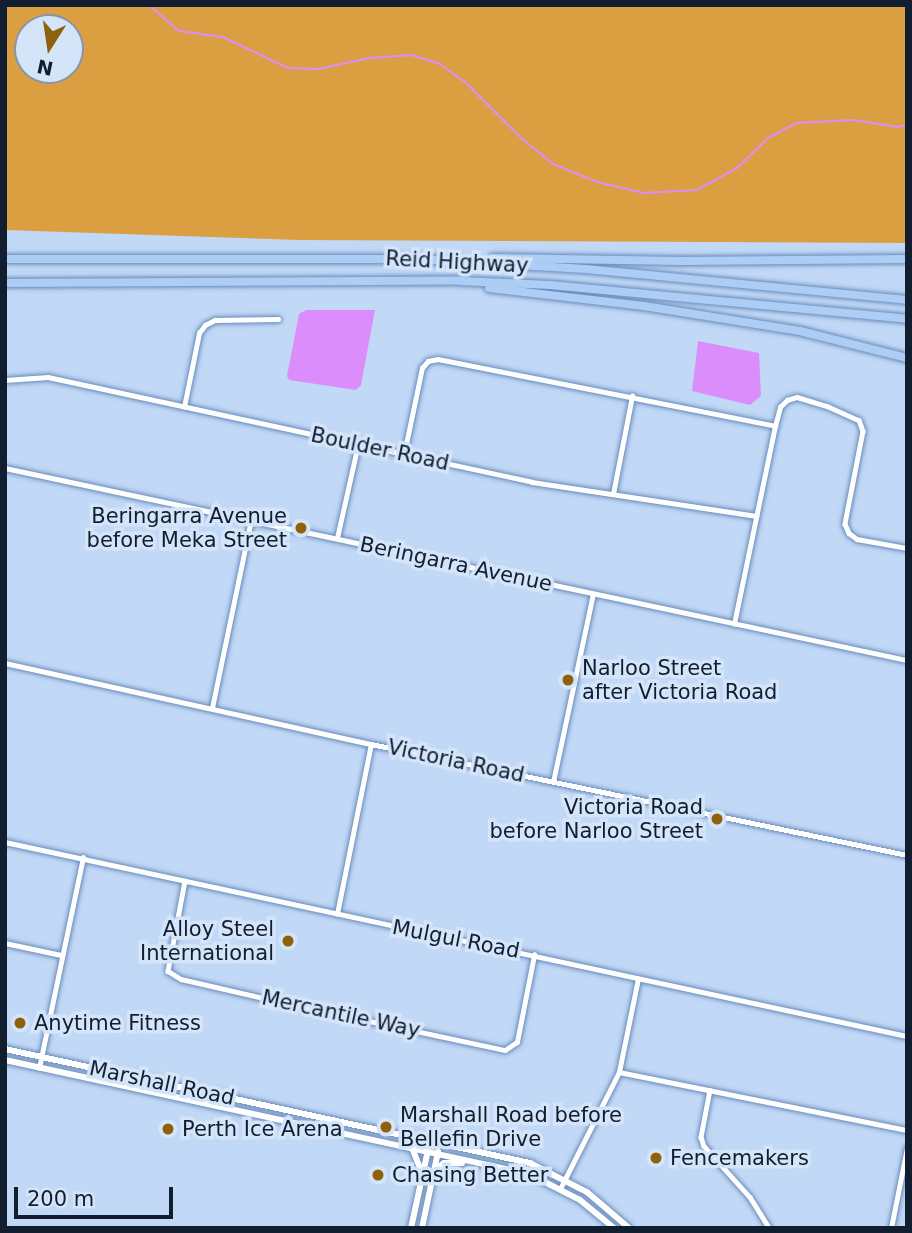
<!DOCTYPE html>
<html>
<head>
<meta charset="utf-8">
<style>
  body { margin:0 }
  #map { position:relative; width:912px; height:1233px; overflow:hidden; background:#c1d8f6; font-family:"DejaVu Sans",sans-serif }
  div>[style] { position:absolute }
  .green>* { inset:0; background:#db9f42 }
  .water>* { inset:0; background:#db8efb }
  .stream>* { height:2px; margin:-1px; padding:0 1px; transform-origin:1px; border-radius:1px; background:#db8efb }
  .roads { filter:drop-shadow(0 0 2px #698cbb) drop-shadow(0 0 2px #698cbb) }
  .street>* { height:4.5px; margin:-2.25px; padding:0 2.25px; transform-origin:2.25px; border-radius:2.25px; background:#fff }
  .secondary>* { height:6px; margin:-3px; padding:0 3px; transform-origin:3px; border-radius:3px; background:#fff }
  .highway>* { height:8px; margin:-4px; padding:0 4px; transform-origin:4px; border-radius:4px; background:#aecdf5 }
  .dots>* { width:19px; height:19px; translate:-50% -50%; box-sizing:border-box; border:4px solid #d5e5f9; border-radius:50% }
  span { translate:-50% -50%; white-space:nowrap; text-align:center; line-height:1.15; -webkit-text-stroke:7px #d5e5f9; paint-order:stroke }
  .street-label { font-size:21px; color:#101e30 }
  .poi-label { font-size:21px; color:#101e30 }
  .right { translate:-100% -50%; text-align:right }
  .left { translate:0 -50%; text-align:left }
  .frame { position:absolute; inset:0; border:7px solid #101e30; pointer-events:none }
  .north { position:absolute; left:14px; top:14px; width:70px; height:70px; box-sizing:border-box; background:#d5e5f9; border:2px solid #8695a9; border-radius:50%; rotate:192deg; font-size:19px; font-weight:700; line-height:28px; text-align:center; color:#101e30 }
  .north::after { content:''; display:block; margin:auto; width:24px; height:32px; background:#8f610b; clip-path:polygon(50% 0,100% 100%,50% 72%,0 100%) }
  .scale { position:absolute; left:14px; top:1187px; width:159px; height:32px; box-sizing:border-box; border:4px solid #101e30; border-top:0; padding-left:9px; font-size:21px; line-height:24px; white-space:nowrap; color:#101e30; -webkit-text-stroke:5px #d5e5f9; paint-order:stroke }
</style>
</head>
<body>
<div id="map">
  <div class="green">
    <div style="clip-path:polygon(evenodd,5px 5px,907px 5px,907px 243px,300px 240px,5px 230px,5px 5px,70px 28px,70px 70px,28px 70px,28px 28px,70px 28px)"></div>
  </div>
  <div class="water">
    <div style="clip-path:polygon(306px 310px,375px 310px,361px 385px,356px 390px,289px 380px,287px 376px,299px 314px)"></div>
    <div style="clip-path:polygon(698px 341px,759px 353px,761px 396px,750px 405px,692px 391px)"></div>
  </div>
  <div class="stream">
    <div style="left:149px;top:5px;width:40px;rotate:41deg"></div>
    <div style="left:179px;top:31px;width:44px;rotate:7.8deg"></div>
    <div style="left:223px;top:37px;width:72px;rotate:25.5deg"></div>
    <div style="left:288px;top:68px;width:30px;rotate:2deg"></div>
    <div style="left:318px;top:69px;width:53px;rotate:-11.9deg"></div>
    <div style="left:370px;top:58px;width:41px;rotate:-4.2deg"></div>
    <div style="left:411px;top:55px;width:30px;rotate:17deg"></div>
    <div style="left:440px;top:64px;width:31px;rotate:36deg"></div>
    <div style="left:465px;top:82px;width:79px;rotate:45deg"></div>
    <div style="left:521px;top:138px;width:41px;rotate:39.1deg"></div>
    <div style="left:553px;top:164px;width:48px;rotate:22.2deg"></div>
    <div style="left:597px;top:182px;width:48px;rotate:13.2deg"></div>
    <div style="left:644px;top:193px;width:53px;rotate:-3.2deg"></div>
    <div style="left:697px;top:190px;width:46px;rotate:-28.8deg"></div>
    <div style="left:737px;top:168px;width:43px;rotate:-44.1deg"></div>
    <div style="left:768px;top:138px;width:32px;rotate:-28deg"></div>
    <div style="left:796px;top:123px;width:58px;rotate:-3deg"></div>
    <div style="left:854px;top:120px;width:44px;rotate:9.2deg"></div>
    <div style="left:897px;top:127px;width:10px;rotate:-11deg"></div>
  </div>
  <div class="roads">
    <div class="street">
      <div style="left:5px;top:380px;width:43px;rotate:-4deg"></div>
      <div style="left:48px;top:377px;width:495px;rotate:12.2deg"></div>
      <div style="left:532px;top:482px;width:227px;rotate:8.6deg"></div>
      <div style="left:184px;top:407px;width:76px;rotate:-78.5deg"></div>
      <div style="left:199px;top:333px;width:10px;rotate:-53deg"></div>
      <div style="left:205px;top:325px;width:11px;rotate:-27deg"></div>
      <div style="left:215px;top:320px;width:63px;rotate:-0.9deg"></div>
      <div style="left:404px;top:454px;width:88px;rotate:-78.2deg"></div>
      <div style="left:422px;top:368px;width:9px;rotate:-49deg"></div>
      <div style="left:428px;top:361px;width:10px;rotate:-11deg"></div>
      <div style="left:438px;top:359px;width:344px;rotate:11.2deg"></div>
      <div style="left:5px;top:468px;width:922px;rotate:12.02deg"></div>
      <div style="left:613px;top:494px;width:100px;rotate:-79deg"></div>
      <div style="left:337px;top:538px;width:96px;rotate:-77.4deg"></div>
      <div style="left:734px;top:624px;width:202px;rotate:-78.3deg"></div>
      <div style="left:775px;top:426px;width:20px;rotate:-75deg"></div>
      <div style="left:780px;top:407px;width:10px;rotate:-45deg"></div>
      <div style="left:787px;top:400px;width:10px;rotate:-17deg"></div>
      <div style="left:797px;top:397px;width:31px;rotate:17deg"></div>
      <div style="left:827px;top:406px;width:35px;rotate:24deg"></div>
      <div style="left:859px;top:420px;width:12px;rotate:70deg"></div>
      <div style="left:863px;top:431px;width:95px;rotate:101deg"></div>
      <div style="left:845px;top:524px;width:10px;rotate:66deg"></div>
      <div style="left:849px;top:533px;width:10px;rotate:37deg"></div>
      <div style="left:857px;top:539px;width:51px;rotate:10.2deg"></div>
      <div style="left:5px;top:663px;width:375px;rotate:12.5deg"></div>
      <div style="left:371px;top:744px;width:547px;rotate:11.7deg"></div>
      <div style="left:212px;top:708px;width:192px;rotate:-78.3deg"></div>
      <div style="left:553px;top:782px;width:192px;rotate:-78deg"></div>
      <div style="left:5px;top:842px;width:923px;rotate:12.14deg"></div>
      <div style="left:185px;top:881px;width:92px;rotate:100.7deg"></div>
      <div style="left:168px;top:971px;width:15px;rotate:32deg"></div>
      <div style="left:181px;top:979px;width:98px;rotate:13deg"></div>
      <div style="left:276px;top:1001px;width:234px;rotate:12.1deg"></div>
      <div style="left:505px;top:1050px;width:14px;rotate:-34deg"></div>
      <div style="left:517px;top:1042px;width:89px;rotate:-78.9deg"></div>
      <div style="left:337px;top:914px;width:173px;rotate:-78.7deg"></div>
      <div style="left:5px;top:943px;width:57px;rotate:12.1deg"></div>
      <div style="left:39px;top:1068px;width:215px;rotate:-78.2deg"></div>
      <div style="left:619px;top:1072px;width:294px;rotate:11.4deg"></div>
      <div style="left:710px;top:1090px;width:48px;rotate:100.8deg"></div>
      <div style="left:701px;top:1137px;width:9px;rotate:72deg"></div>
      <div style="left:704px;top:1146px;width:69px;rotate:48deg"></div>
      <div style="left:750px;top:1197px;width:36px;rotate:58deg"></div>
      <div style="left:560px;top:1189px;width:131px;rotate:-63.2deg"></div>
      <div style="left:619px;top:1072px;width:95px;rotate:-78.5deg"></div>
      <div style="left:891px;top:1228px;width:82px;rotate:-78.7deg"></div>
    </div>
    <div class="secondary">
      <div style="left:5px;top:1049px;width:537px;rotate:12.25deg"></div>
      <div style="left:530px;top:1163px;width:64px;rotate:27deg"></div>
      <div style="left:587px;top:1192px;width:55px;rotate:40.6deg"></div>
      <div style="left:5px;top:1060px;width:536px;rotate:12.27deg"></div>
      <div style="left:529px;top:1174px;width:57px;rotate:27deg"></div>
      <div style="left:580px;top:1200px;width:44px;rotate:39.5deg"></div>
      <div style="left:412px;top:1148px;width:27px;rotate:68deg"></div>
      <div style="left:435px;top:1170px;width:11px;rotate:-38deg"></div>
      <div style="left:444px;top:1163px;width:18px"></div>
      <div style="left:411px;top:1228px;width:80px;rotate:-77.7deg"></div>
      <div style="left:422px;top:1228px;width:78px;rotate:-78.1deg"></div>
    </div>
    <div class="highway">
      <div style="left:493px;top:258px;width:190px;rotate:0.9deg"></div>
      <div style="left:683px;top:261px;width:224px;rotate:-0.5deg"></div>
      <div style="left:5px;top:259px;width:412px"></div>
      <div style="left:417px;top:259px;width:169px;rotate:3.4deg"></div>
      <div style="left:586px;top:269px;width:322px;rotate:5.5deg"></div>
      <div style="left:5px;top:283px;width:455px;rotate:-0.3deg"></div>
      <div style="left:460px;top:281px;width:90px;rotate:2.5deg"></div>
      <div style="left:550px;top:285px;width:359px;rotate:5.4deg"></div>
      <div style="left:489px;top:288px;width:156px;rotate:6.6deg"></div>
      <div style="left:644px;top:306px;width:158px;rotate:9.1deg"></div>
      <div style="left:800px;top:331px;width:110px;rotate:14.2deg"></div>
    </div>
  </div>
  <div class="dots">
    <div style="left:301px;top:528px;background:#8f610b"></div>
    <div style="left:568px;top:680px;background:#8f610b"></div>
    <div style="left:717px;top:819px;background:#8f610b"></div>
    <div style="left:288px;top:941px;background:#8f610b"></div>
    <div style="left:20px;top:1023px;background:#8f610b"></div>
    <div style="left:386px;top:1127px;background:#8f610b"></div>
    <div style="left:168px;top:1129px;background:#8f610b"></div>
    <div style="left:656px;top:1158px;background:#8f610b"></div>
    <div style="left:378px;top:1175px;background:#8f610b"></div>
  </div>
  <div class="street-label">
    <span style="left:457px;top:262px;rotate:3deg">Reid Highway</span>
    <span style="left:380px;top:449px;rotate:12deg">Boulder Road</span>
    <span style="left:456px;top:564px;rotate:12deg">Beringarra Avenue</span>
    <span style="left:456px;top:761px;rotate:12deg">Victoria Road</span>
    <span style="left:456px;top:939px;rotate:11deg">Mulgul Road</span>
    <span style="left:341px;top:1014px;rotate:12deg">Mercantile Way</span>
    <span style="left:162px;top:1083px;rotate:12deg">Marshall Road</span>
  </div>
  <div class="poi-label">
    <span class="right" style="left:287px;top:528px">Beringarra Avenue<br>before Meka Street</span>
    <span class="left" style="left:582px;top:680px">Narloo Street<br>after Victoria Road</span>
    <span class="right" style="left:703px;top:819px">Victoria Road<br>before Narloo Street</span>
    <span class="right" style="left:274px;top:941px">Alloy Steel<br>International</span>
    <span class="left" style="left:34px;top:1023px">Anytime Fitness</span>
    <span class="left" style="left:400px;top:1127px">Marshall Road before<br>Bellefin Drive</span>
    <span class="left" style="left:182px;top:1129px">Perth Ice Arena</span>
    <span class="left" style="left:670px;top:1158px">Fencemakers</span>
    <span class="left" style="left:392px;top:1175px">Chasing Better</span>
  </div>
  <div class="frame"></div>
  <div class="north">N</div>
  <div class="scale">200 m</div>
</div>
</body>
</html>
